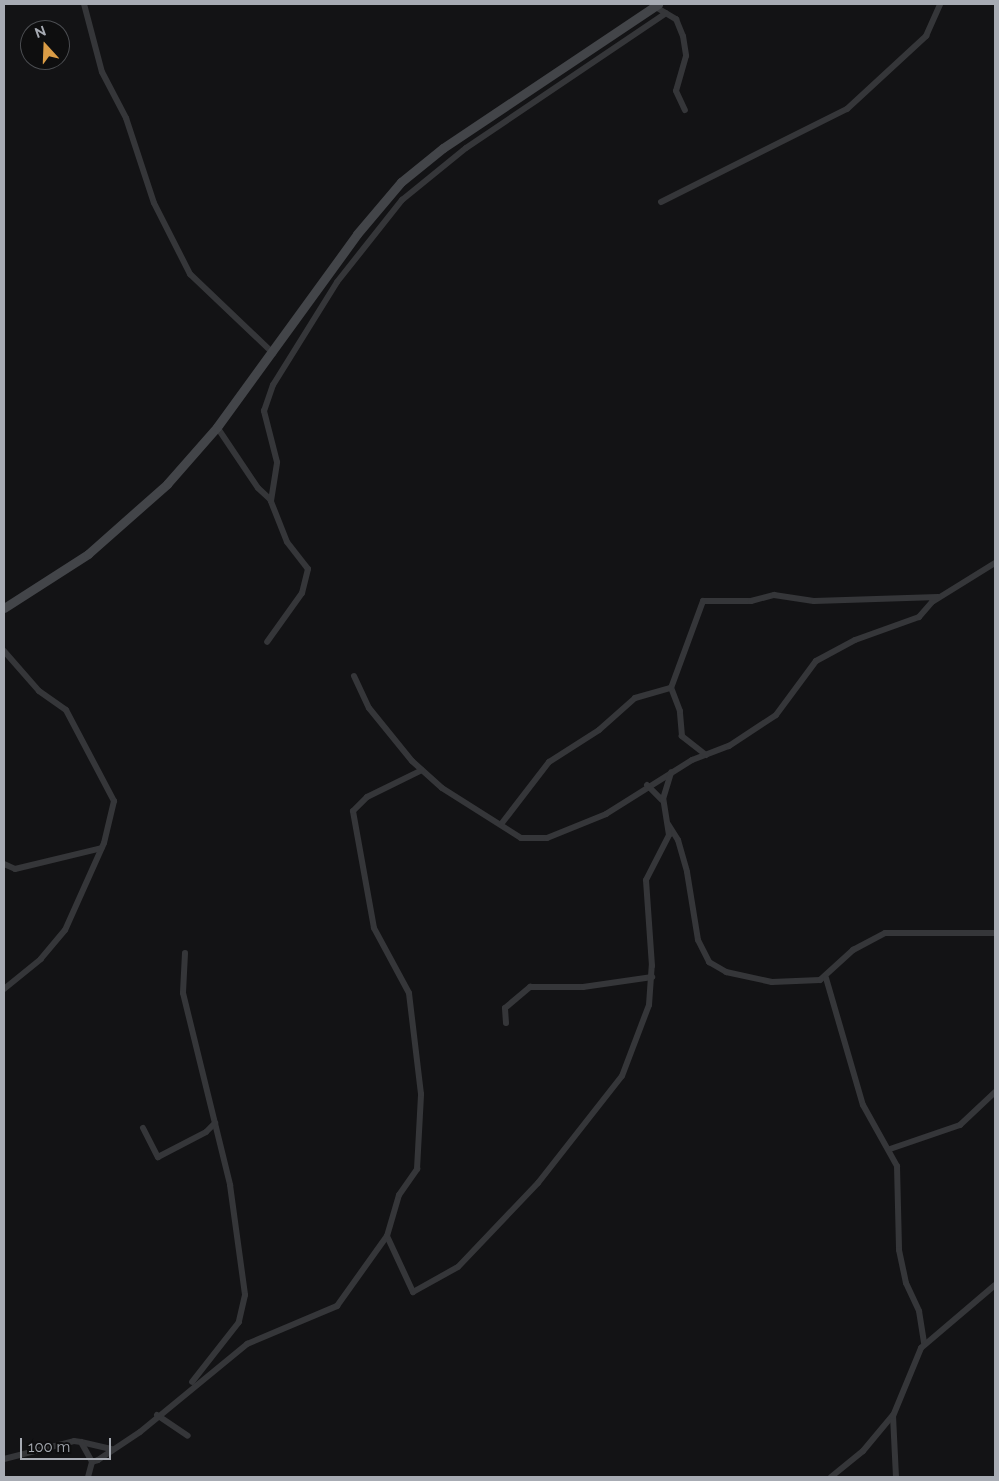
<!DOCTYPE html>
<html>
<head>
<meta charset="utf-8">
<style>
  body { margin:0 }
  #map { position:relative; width:999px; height:1481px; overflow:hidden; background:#131315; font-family:Raleway,sans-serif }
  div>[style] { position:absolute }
  .street>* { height:6px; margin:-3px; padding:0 3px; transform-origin:3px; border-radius:3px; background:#353639 }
  .secondary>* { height:9px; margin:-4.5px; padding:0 4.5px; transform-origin:4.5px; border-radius:4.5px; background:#434549 }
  span { translate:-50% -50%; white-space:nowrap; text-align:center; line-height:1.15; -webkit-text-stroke:4px #0e0e0f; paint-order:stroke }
  .frame { position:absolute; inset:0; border:5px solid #a7abb3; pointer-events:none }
  .north { position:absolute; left:20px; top:20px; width:50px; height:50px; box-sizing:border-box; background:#0e0e0f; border:1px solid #4b4d51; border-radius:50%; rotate:340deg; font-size:14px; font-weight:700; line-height:20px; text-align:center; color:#a7abb3 }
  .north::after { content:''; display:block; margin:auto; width:18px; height:22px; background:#da9c46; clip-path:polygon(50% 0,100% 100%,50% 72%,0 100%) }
  .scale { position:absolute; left:20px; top:1438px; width:91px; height:22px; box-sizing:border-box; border:2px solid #a7abb3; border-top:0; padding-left:6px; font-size:15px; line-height:18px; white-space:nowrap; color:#a7abb3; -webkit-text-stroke:4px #0e0e0f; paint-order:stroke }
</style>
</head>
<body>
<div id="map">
  <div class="street">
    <div style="left:84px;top:4px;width:70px;rotate:75.2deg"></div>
    <div style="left:102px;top:72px;width:52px;rotate:62.4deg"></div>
    <div style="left:126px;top:118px;width:89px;rotate:71.8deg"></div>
    <div style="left:154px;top:203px;width:80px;rotate:63.1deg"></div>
    <div style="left:190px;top:274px;width:115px;rotate:43.6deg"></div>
    <div style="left:654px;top:6px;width:26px;rotate:31deg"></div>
    <div style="left:676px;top:19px;width:18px;rotate:68deg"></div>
    <div style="left:683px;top:36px;width:20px;rotate:81deg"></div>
    <div style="left:686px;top:56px;width:36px;rotate:106deg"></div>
    <div style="left:676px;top:91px;width:21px;rotate:65deg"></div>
    <div style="left:661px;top:202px;width:208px;rotate:-26.6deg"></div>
    <div style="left:847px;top:109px;width:108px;rotate:-42.7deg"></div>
    <div style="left:926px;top:36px;width:35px;rotate:-66deg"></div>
    <div style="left:217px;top:427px;width:73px;rotate:56.1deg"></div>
    <div style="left:258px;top:488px;width:16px;rotate:43deg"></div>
    <div style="left:270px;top:499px;width:46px;rotate:68.4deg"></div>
    <div style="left:287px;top:542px;width:34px;rotate:52deg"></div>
    <div style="left:308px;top:569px;width:25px;rotate:104deg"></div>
    <div style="left:302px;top:593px;width:60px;rotate:125.5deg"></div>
    <div style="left:271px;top:501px;width:39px;rotate:-81deg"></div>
    <div style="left:277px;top:462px;width:53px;rotate:-104.3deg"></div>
    <div style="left:264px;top:411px;width:28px;rotate:-71deg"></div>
    <div style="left:273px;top:385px;width:121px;rotate:-58.1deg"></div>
    <div style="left:337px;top:282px;width:105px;rotate:-51.6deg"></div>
    <div style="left:402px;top:200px;width:82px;rotate:-39.1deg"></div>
    <div style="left:466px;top:148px;width:241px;rotate:-34deg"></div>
    <div style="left:4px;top:651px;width:53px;rotate:48.8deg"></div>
    <div style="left:39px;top:691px;width:33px;rotate:35deg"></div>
    <div style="left:66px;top:710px;width:103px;rotate:62.2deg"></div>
    <div style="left:114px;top:801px;width:43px;rotate:103.4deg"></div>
    <div style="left:104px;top:843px;width:95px;rotate:114.1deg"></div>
    <div style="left:65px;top:930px;width:38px;rotate:130deg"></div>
    <div style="left:41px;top:959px;width:48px;rotate:141deg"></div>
    <div style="left:354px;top:676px;width:35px;rotate:65deg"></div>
    <div style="left:369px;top:708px;width:68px;rotate:50.9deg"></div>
    <div style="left:412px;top:761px;width:40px;rotate:42deg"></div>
    <div style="left:442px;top:788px;width:93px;rotate:32.3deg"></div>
    <div style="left:521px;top:838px;width:26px"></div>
    <div style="left:547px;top:838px;width:64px;rotate:-22.1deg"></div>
    <div style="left:606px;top:814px;width:102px;rotate:-32.1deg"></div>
    <div style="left:692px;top:760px;width:40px;rotate:-21deg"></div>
    <div style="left:729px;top:746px;width:56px;rotate:-33.4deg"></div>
    <div style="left:776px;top:715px;width:67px;rotate:-53.5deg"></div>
    <div style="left:816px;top:661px;width:44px;rotate:-28.3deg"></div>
    <div style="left:855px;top:640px;width:68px;rotate:-19.8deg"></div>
    <div style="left:919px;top:617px;width:20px;rotate:-49deg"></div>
    <div style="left:932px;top:602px;width:74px;rotate:-31.8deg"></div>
    <div style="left:706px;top:755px;width:31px;rotate:-142deg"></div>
    <div style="left:682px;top:736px;width:25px;rotate:-95deg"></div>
    <div style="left:680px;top:711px;width:25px;rotate:-111deg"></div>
    <div style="left:671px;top:688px;width:93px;rotate:-69.8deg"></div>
    <div style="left:703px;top:601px;width:48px"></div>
    <div style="left:751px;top:601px;width:24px;rotate:-15deg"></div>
    <div style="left:774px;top:595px;width:40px;rotate:8.5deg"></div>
    <div style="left:814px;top:601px;width:124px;rotate:-1.8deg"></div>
    <div style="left:647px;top:785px;width:21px;rotate:45deg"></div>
    <div style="left:502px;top:823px;width:77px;rotate:-52.4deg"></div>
    <div style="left:549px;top:762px;width:59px;rotate:-32.6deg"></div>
    <div style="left:599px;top:730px;width:48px;rotate:-41.6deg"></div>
    <div style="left:635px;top:698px;width:37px;rotate:-16deg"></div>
    <div style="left:668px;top:824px;width:19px;rotate:58deg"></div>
    <div style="left:678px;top:840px;width:33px;rotate:74deg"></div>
    <div style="left:687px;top:872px;width:69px;rotate:80.8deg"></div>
    <div style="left:698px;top:940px;width:25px;rotate:63deg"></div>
    <div style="left:709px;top:962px;width:20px;rotate:30deg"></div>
    <div style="left:726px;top:972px;width:47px;rotate:12.3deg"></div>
    <div style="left:772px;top:982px;width:48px;rotate:-2.4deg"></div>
    <div style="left:820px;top:980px;width:45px;rotate:-42.3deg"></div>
    <div style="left:853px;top:950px;width:36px;rotate:-28deg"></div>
    <div style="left:885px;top:933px;width:110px"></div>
    <div style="left:4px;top:864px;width:12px;rotate:24deg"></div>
    <div style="left:15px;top:869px;width:89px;rotate:-13.6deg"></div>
    <div style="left:185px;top:953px;width:40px;rotate:92.9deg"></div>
    <div style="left:183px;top:993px;width:198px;rotate:76.2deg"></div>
    <div style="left:230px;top:1185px;width:111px;rotate:82.2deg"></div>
    <div style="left:245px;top:1295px;width:28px;rotate:103deg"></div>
    <div style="left:239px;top:1322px;width:76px;rotate:128.1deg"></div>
    <div style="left:826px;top:978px;width:132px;rotate:73.8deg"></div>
    <div style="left:863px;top:1105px;width:70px;rotate:60.9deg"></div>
    <div style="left:897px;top:1166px;width:84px;rotate:88.6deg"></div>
    <div style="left:899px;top:1250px;width:34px;rotate:78deg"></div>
    <div style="left:906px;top:1283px;width:31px;rotate:65deg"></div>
    <div style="left:919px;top:1311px;width:33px;rotate:81deg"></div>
    <div style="left:506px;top:1023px;width:15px;rotate:-94deg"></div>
    <div style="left:505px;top:1008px;width:33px;rotate:-40deg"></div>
    <div style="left:530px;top:987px;width:53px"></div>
    <div style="left:583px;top:987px;width:70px;rotate:-8.2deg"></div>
    <div style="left:143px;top:1128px;width:33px;rotate:63deg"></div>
    <div style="left:158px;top:1157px;width:54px;rotate:-27.5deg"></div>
    <div style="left:206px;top:1132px;width:13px;rotate:-45deg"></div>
    <div style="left:890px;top:1149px;width:74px;rotate:-18.9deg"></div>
    <div style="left:960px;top:1125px;width:48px;rotate:-43.3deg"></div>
    <div style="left:387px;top:1236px;width:62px;rotate:65.1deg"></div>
    <div style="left:413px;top:1292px;width:51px;rotate:-29.1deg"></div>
    <div style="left:458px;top:1267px;width:116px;rotate:-46.4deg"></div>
    <div style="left:538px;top:1183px;width:136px;rotate:-51.9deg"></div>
    <div style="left:622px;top:1076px;width:76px;rotate:-69.2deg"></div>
    <div style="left:649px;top:1005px;width:39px;rotate:-86deg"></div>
    <div style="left:652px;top:966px;width:86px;rotate:-94deg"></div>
    <div style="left:646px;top:880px;width:51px;rotate:-62.9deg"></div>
    <div style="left:669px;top:835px;width:36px;rotate:-99deg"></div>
    <div style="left:663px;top:799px;width:28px;rotate:-73deg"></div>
    <div style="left:157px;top:1415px;width:37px;rotate:34deg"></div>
    <div style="left:81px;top:1442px;width:31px;rotate:13deg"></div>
    <div style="left:4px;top:1459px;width:72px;rotate:-14.4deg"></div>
    <div style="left:74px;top:1441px;width:7px;rotate:8deg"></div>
    <div style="left:81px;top:1442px;width:23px;rotate:61deg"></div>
    <div style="left:92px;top:1462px;width:6px;rotate:-18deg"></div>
    <div style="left:98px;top:1460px;width:50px;rotate:-33.7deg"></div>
    <div style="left:140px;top:1432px;width:139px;rotate:-39.4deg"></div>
    <div style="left:247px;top:1344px;width:98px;rotate:-22.9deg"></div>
    <div style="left:337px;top:1306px;width:86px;rotate:-54.5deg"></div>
    <div style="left:387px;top:1236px;width:43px;rotate:-73.7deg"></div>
    <div style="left:399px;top:1195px;width:32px;rotate:-55deg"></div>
    <div style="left:417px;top:1169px;width:75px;rotate:-86.9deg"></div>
    <div style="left:421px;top:1094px;width:102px;rotate:-96.8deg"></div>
    <div style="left:409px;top:993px;width:74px;rotate:-118.3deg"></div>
    <div style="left:374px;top:928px;width:119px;rotate:-100.2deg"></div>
    <div style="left:353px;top:811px;width:20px;rotate:-45deg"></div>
    <div style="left:367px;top:797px;width:61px;rotate:-26.1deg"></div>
    <div style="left:88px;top:1477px;width:16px;rotate:-75deg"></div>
    <div style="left:831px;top:1477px;width:41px;rotate:-39.1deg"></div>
    <div style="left:863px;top:1451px;width:47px;rotate:-50.2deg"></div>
    <div style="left:896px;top:1477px;width:61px;rotate:-92.8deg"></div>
    <div style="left:893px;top:1416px;width:74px;rotate:-67.6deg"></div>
    <div style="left:921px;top:1348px;width:97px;rotate:-40.4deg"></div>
  </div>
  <div class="secondary">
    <div style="left:4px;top:608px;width:100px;rotate:-32.7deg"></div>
    <div style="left:88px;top:554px;width:106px;rotate:-41.5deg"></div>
    <div style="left:167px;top:484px;width:76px;rotate:-48.7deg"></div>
    <div style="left:217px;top:427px;width:238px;rotate:-54deg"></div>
    <div style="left:357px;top:234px;width:68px;rotate:-49.8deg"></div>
    <div style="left:401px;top:182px;width:54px;rotate:-39deg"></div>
    <div style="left:443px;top:148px;width:259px;rotate:-33.8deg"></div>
  </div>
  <div class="frame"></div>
  <div class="north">N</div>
  <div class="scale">100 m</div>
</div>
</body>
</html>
